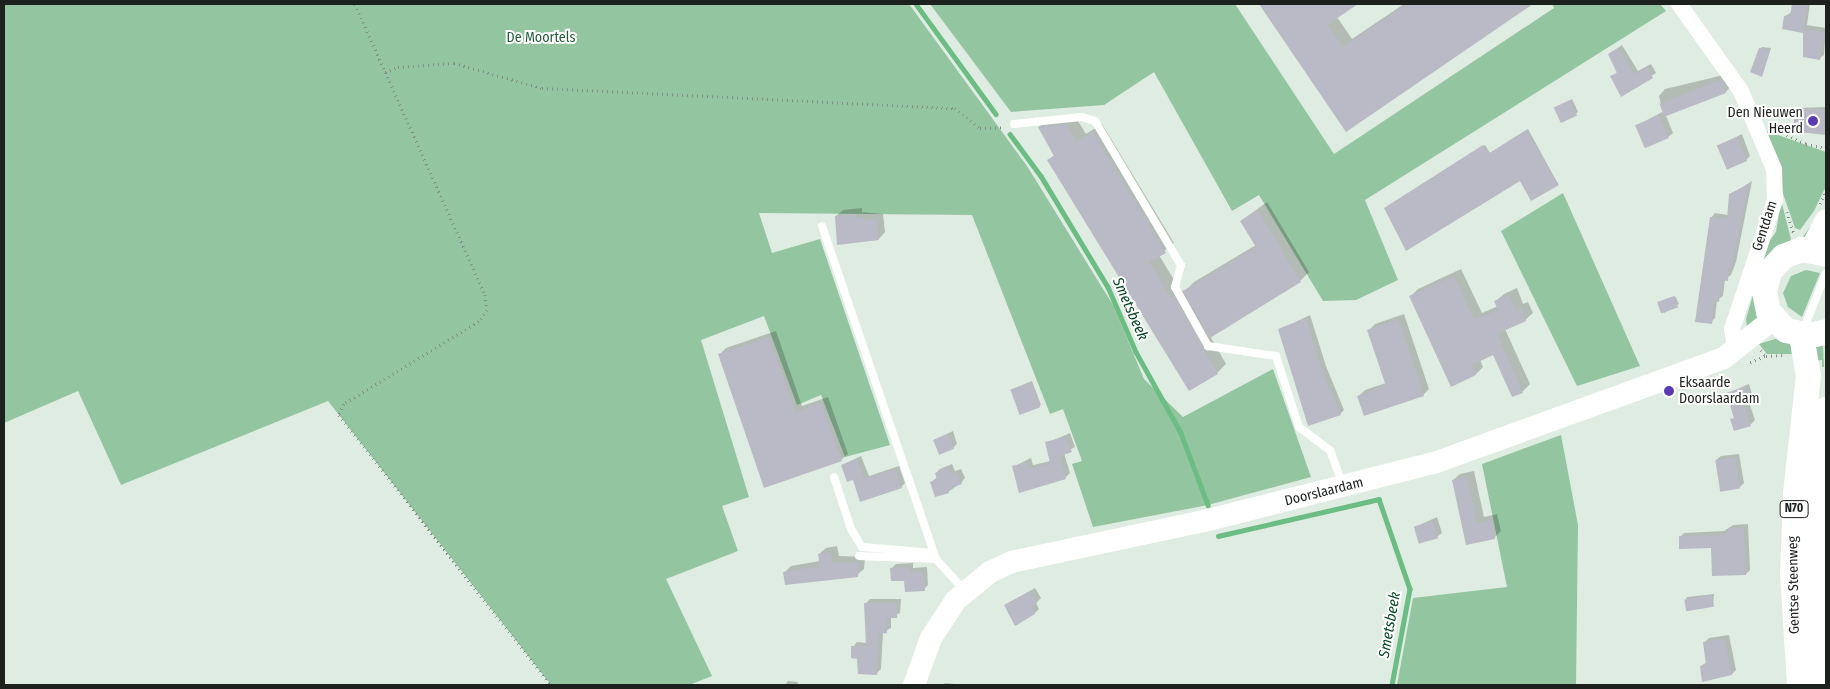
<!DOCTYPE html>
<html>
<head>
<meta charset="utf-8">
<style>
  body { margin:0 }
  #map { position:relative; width:1830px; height:689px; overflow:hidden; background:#dfece2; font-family:"Fira Sans Condensed",sans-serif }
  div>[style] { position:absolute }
  .green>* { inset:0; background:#94c5a1 }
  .shadow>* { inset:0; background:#0003 }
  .stream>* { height:4.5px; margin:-2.25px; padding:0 2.25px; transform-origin:2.25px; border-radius:2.25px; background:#6cbd84 }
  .building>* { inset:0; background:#bab9c6; transform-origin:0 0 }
  .path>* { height:2.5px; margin-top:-1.25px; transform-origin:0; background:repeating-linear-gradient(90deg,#858e87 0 1px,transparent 0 5px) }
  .lane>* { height:8px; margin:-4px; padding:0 4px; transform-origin:4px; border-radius:4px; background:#fff }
  .street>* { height:16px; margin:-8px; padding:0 8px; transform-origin:8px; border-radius:8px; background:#fff }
  .secondary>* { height:22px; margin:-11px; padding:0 11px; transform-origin:11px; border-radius:11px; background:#fff }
  .primary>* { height:25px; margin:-12.5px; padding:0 12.5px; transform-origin:12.5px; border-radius:12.5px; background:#fff }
  .dots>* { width:14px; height:14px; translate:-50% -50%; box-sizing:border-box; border:2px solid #fff; border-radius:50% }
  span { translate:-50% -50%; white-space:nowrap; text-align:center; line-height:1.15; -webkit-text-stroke:4px #fff; paint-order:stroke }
  .shield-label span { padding:1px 4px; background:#fff; border:1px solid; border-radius:4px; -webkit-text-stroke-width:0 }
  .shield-label { font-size:12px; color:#1c211d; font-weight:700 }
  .park-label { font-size:14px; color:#235d37 }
  .poi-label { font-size:14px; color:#1c211d }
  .right { translate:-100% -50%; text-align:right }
  .left { translate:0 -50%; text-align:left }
  .street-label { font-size:14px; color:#1c211d }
  .water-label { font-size:15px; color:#074723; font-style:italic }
  .frame { position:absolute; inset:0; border:5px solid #1c211d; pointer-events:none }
</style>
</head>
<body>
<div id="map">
  <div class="green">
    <div style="clip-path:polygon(4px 4px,909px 4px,1027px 166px,1113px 305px,1144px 379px,1183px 417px,1273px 369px,1311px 477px,1208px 505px,1093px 527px,1072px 464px,1082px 461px,1063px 409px,1050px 414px,972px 215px,759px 213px,772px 253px,820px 239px,890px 445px,845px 457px,821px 395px,797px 405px,764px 316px,701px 340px,749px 497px,722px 506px,738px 551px,666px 579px,712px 676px,689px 685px,551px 685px,328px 401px,121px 485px,78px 391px,4px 423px)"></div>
    <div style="clip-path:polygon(930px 4px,1235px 4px,1334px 154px,1554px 8px,1552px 4px,1660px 4px,1666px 11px,1365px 200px,1398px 280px,1356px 300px,1323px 301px,1259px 195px,1232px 211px,1154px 72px,1104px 105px,1011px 112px)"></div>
    <div style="clip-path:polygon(1767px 131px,1826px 152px,1826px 186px,1814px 211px,1800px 230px,1795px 228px,1781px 188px)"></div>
    <div style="clip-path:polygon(1563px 193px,1640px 366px,1577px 386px,1501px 231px)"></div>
    <div style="clip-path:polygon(1781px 200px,1791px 239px,1743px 306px,1765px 247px,1776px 232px)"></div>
    <div style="clip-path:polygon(1815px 220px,1816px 234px,1793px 247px,1759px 317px,1747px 327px,1746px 319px,1759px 274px,1800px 241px)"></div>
    <div style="clip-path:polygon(1806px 270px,1820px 273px,1802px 317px,1788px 307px,1783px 293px,1791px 276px)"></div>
    <div style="clip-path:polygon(1782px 337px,1790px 339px,1792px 354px,1767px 354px,1759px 344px)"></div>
    <div style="clip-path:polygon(1823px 346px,1824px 367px,1822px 367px,1822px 360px,1815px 361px,1815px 347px)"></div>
    <div style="clip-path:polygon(1561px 435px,1578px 525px,1576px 685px,1397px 685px,1413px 598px,1507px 587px,1482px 464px)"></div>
  </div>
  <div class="shadow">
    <div style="clip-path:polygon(1260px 4px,1356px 4px,1337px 17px,1352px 39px,1404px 4px,1531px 4px,1347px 130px)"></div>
    <div style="clip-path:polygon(1793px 4px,1810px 4px,1807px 25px,1826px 28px,1824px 55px,1820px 58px,1804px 32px,1785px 16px,1792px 12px)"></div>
    <div style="clip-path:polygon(1622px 45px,1638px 71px,1651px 64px,1656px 73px,1622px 95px,1612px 77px,1618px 71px,1609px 54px)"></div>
    <div style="clip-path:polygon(1762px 47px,1771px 48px,1763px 73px,1760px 49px)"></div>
    <div style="clip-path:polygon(1728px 74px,1732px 85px,1726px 92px,1662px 108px,1659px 96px,1665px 89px)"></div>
    <div style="clip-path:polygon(1572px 99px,1578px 112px,1562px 122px,1557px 108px)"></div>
    <div style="clip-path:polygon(1826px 107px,1826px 134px,1800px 131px,1796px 112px,1800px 108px)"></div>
    <div style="clip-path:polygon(1664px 111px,1673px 133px,1668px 137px,1636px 126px)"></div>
    <div style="clip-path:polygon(1075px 116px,1086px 134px,1102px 124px,1174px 243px,1159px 255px,1180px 290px,1185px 291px,1194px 282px,1256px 245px,1241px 221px,1267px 202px,1309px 272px,1300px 281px,1210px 336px,1226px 364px,1217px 373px,1049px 160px,1055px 154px,1039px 127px,1048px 119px)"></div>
    <div style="clip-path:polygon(1528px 129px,1558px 184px,1520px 179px,1388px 206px,1485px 145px,1490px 153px)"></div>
    <div style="clip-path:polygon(1742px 134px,1750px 156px,1746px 160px,1718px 146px)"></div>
    <div style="clip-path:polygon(1752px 181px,1736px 262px,1731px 275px,1725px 279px,1723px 296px,1717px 300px,1715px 318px,1711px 322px,1711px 218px,1715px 213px,1728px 215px,1730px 195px)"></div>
    <div style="clip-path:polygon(862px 208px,862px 212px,883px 214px,885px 232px,879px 239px,836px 216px,843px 210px)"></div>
    <div style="clip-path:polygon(1461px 269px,1482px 313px,1498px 306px,1496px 301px,1504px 294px,1517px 288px,1523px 304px,1528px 302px,1533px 313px,1525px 320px,1505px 329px,1530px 384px,1522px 392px,1513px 396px,1494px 354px,1480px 360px,1483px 367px,1476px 374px,1451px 385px,1411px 296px,1418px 289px)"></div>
    <div style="clip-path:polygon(1675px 296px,1679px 304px,1664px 313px,1661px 303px)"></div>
    <div style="clip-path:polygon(1404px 314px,1429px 389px,1423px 395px,1359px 396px,1365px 390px,1386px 383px,1369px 330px,1375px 324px)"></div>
    <div style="clip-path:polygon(1310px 315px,1326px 366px,1344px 410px,1340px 414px,1279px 330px)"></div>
    <div style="clip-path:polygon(776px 331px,802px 406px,828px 397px,848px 454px,841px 460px,719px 355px,726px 348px)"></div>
    <div style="clip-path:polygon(1032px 381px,1041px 405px,1039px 406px,1011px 390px)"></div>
    <div style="clip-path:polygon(1749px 384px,1753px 398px,1749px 402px,1755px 420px,1750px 425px,1732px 420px,1735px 417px,1728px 393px)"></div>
    <div style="clip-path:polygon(953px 431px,957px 444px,953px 448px,934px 440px)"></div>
    <div style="clip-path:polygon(1070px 433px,1075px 447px,1064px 453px,1070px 473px,1066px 477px,1020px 491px,1013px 467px,1031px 458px,1033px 465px,1051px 461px,1047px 443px)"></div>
    <div style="clip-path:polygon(1739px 454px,1744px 483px,1740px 487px,1716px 460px,1721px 456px)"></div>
    <div style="clip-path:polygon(861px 456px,869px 476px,899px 466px,905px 483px,901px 487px,853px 479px,842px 465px)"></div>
    <div style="clip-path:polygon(952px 464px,955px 471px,961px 469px,965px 478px,961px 483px,948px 492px,931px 482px,938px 477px,936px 473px,940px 469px)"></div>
    <div style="clip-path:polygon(1474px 471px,1484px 517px,1497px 514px,1501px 531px,1494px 538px,1467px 543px,1453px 480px,1460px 474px)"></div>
    <div style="clip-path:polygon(1437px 517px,1442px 533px,1437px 537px,1415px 527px)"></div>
    <div style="clip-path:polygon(1748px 524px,1750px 570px,1746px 574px,1713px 547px,1680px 537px,1684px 533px,1724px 531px,1733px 525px)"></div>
    <div style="clip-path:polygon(837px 546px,839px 556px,865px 557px,864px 569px,857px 575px,785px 572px,791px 566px,820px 561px,819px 554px,826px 548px)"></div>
    <div style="clip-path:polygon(913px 563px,913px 568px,927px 567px,928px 585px,924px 589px,892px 568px,896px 564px)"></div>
    <div style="clip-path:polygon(1035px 588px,1041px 598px,1036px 603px,1039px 609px,1035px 613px,1006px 605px)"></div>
    <div style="clip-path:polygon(1714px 594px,1713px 606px,1686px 599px,1687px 597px)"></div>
    <div style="clip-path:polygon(870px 599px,901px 599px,900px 613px,891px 617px,891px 628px,883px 632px,881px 669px,877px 673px,859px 657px,853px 647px,857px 642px,867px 643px,866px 603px)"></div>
    <div style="clip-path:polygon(1729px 635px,1736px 670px,1732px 674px,1701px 666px,1707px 662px,1705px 642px,1709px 638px)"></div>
    <div style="clip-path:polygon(788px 681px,798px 682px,797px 685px,785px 685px)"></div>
    <div style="clip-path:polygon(945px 683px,965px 685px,943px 685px)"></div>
  </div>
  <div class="stream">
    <div style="left:916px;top:4px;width:136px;rotate:54deg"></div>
    <div style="left:1010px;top:134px;width:52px;rotate:53.6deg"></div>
    <div style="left:1041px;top:176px;width:130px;rotate:58.9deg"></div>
    <div style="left:1108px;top:287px;width:71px;rotate:66.7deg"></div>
    <div style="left:1136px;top:352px;width:93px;rotate:60.9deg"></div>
    <div style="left:1181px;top:433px;width:77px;rotate:69.4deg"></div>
    <div style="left:1218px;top:536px;width:165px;rotate:-12.9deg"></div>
    <div style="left:1379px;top:499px;width:95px;rotate:71deg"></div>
    <div style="left:1410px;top:589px;width:98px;rotate:100.6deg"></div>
  </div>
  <div class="building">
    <div style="clip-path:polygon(1259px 4px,1358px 4px,1327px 25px,1343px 47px,1406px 4px,1533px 4px,1346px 132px)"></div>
    <div style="clip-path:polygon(1792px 4px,1808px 4px,1804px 29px,1825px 32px,1820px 60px,1803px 57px,1803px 33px,1782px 29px,1784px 16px,1790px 16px)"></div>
    <div style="clip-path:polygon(1618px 48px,1634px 74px,1647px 67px,1653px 78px,1621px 97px,1610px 76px,1617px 73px,1608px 54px)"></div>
    <div style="clip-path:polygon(1759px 48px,1770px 50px,1762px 77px,1750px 72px)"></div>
    <div style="left:1721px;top:80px;width:14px;height:66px;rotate:69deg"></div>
    <div style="left:1570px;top:100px;width:17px;height:18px;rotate:65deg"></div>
    <div style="clip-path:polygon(1803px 109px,1826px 110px,1826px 135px,1799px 132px,1799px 128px,1794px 128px,1794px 111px)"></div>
    <div style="left:1659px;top:115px;width:25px;height:26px;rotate:67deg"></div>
    <div style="clip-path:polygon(1066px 124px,1077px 142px,1093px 132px,1166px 253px,1149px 262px,1171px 298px,1174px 296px,1218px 374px,1189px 391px,1047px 160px,1054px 156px,1038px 127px)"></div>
    <div style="clip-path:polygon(1526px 130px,1559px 185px,1531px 201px,1520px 181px,1406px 251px,1384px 208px,1483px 145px,1488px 154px)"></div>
    <div style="left:1737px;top:137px;width:26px;height:22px;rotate:67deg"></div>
    <div style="clip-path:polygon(1749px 184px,1732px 267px,1729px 267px,1728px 281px,1722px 280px,1719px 302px,1714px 301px,1712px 324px,1695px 322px,1710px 217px,1727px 219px,1729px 194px)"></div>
    <div style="clip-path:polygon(1258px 210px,1301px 282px,1210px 338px,1183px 291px,1256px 247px,1240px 221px)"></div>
    <div style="clip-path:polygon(855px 214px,856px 218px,877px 220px,879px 240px,837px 245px,835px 216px)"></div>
    <div style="clip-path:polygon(1454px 276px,1474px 320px,1498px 310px,1494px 301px,1509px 295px,1516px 311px,1521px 308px,1526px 321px,1497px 334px,1523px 393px,1512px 397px,1493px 355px,1472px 365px,1476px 375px,1451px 387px,1409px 296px)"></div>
    <div style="left:1674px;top:296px;width:12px;height:18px;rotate:70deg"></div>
    <div style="clip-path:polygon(1306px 318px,1322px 371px,1341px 415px,1308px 426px,1278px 329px)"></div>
    <div style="clip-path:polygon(1398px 319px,1424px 396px,1364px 416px,1357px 396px,1386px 386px,1367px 330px)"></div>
    <div style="clip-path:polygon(769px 337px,796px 412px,821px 403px,842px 461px,764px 488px,718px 354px)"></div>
    <div style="left:1031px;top:382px;width:27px;height:22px;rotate:70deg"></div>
    <div style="clip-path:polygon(1745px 387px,1750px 403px,1744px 405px,1751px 426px,1734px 431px,1730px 419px,1734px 418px,1726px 393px)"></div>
    <div style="left:948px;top:434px;width:16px;height:16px;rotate:68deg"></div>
    <div style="clip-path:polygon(1065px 437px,1072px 452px,1060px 456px,1066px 479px,1019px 493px,1012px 466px,1027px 462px,1029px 469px,1050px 463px,1045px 442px)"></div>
    <div style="left:1735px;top:457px;width:32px;height:20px;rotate:81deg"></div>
    <div style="clip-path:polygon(857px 459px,864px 479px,895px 469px,902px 488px,860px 502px,853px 480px,847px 482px,841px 465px)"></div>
    <div style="clip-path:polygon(948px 467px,951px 474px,957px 472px,962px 484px,948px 489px,949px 493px,935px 497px,930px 482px,937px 480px,935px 473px)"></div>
    <div style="clip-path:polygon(1467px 477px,1477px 523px,1491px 520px,1495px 539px,1466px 545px,1452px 480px)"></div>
    <div style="left:1433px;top:521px;width:18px;height:20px;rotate:74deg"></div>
    <div style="clip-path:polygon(1728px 528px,1744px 528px,1746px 575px,1712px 576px,1711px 548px,1679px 549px,1679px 536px,1719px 535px,1728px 533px)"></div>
    <div style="clip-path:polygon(831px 552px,832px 562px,859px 563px,858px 577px,785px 585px,783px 572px,820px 566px,818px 554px)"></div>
    <div style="clip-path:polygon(909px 567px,910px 572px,923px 571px,925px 591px,905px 592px,904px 581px,891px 581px,890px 568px)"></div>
    <div style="clip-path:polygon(1030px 591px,1037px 603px,1031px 607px,1035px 614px,1015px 626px,1004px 605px)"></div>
    <div style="left:1712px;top:595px;width:12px;height:28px;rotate:81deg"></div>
    <div style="clip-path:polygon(864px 603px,897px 603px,897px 618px,887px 618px,887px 633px,879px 634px,877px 675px,858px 674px,857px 659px,851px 658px,851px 646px,866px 646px)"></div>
    <div style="clip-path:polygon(1725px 639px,1732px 675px,1702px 682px,1700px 666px,1706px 665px,1703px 642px)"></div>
  </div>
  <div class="path">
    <div style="left:355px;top:4px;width:319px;rotate:65.9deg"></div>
    <div style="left:485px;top:295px;width:15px;rotate:82deg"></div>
    <div style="left:487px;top:310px;width:14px;rotate:124deg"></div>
    <div style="left:479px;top:322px;width:158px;rotate:148.7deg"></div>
    <div style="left:344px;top:404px;width:12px;rotate:114deg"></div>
    <div style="left:339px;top:415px;width:343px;rotate:51.9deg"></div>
    <div style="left:385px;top:72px;width:14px;rotate:-21deg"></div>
    <div style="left:398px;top:67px;width:56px;rotate:-4.1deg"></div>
    <div style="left:454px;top:63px;width:91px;rotate:15.9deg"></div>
    <div style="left:542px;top:88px;width:413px;rotate:2.8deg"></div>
    <div style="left:955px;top:108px;width:32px;rotate:39deg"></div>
    <div style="left:980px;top:128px;width:24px;rotate:-2deg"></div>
    <div style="left:1773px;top:129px;width:36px;rotate:24deg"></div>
    <div style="left:1806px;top:144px;width:20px;rotate:11deg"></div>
    <div style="left:1820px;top:204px;width:16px;rotate:-68deg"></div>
    <div style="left:1787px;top:212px;width:22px;rotate:72deg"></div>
    <div style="left:1761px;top:350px;width:8px;rotate:50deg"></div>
    <div style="left:1766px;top:356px;width:19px;rotate:-3deg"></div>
    <div style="left:1750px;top:362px;width:17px;rotate:-21deg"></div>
  </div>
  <div class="lane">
    <div style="left:1014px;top:124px;width:68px;rotate:-5.9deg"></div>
    <div style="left:1082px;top:117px;width:14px;rotate:17deg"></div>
    <div style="left:1095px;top:121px;width:168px;rotate:59.2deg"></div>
    <div style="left:1181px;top:265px;width:23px;rotate:105deg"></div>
    <div style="left:1175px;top:287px;width:68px;rotate:60.8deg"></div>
    <div style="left:1208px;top:346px;width:69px;rotate:8.4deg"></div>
    <div style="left:1276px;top:356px;width:75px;rotate:72.1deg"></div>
    <div style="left:1299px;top:427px;width:39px;rotate:37deg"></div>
    <div style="left:1330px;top:450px;width:37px;rotate:70deg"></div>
    <div style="left:822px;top:226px;width:352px;rotate:71.1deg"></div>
    <div style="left:936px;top:559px;width:43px;rotate:47.8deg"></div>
    <div style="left:1803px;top:331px;width:62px;rotate:-68.4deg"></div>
    <div style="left:834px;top:477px;width:55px;rotate:71.9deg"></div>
    <div style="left:851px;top:529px;width:21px;rotate:59deg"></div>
    <div style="left:862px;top:547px;width:72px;rotate:4.8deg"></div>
    <div style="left:859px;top:556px;width:77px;rotate:2.2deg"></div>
  </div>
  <div class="street">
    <div style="left:1679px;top:4px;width:107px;rotate:54.5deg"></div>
    <div style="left:1741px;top:91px;width:85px;rotate:67.1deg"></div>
    <div style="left:1774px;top:169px;width:31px;rotate:88deg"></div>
    <div style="left:1775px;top:200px;width:136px;rotate:108.4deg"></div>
    <div style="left:1732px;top:329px;width:22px;rotate:80deg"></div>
  </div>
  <div class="secondary">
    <div style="left:914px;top:685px;width:50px;rotate:-70.1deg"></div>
    <div style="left:931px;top:638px;width:45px;rotate:-56.7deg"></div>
    <div style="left:956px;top:600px;width:44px;rotate:-39.5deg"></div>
    <div style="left:990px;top:572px;width:23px;rotate:-25deg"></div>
    <div style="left:1011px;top:562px;width:197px;rotate:-12deg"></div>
    <div style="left:1204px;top:521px;width:237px;rotate:-14.2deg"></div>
    <div style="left:1434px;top:463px;width:308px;rotate:-19.9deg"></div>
    <div style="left:1724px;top:358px;width:63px;rotate:-38.5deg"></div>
  </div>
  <div class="primary">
    <div style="left:1812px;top:249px;width:31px;rotate:-63deg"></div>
    <div style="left:1826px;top:254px;width:25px;rotate:-168deg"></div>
    <div style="left:1802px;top:249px;width:20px;rotate:160deg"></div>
    <div style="left:1783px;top:256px;width:21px;rotate:133deg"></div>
    <div style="left:1769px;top:271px;width:21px;rotate:104deg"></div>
    <div style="left:1764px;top:291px;width:20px;rotate:79deg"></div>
    <div style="left:1768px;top:311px;width:26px;rotate:47deg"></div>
    <div style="left:1786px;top:330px;width:25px;rotate:12deg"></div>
    <div style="left:1810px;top:335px;width:16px;rotate:-14deg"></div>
    <div style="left:1799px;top:685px;width:110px;rotate:-93.6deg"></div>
    <div style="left:1792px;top:575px;width:82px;rotate:-87.9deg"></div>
    <div style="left:1795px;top:493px;width:118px;rotate:-83.7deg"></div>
    <div style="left:1808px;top:376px;width:42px;rotate:-99.7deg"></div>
    <div style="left:1821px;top:685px;width:110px;rotate:-94.2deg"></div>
    <div style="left:1813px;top:575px;width:80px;rotate:-87.9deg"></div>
    <div style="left:1816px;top:495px;width:87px;rotate:-83.4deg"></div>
  </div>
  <div class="dots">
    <div style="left:1813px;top:121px;background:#5b3bb3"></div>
    <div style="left:1669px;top:391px;background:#5b3bb3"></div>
  </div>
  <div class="shield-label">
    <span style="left:1794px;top:509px">N70</span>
  </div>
  <div class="park-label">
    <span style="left:541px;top:38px">De Moortels</span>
  </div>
  <div class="poi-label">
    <span class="right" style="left:1803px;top:121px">Den Nieuwen<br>Heerd</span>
    <span class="left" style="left:1679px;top:391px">Eksaarde<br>Doorslaardam</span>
  </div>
  <div class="street-label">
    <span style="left:1765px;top:226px;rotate:-72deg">Gentdam</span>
    <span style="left:1324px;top:492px;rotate:-14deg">Doorslaardam</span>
    <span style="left:1794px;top:585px;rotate:-91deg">Gentse Steenweg</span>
  </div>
  <div class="water-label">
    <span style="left:1130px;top:309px;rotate:66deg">Smetsbeek</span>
    <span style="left:1390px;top:625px;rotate:-80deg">Smetsbeek</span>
  </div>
  <div class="frame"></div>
</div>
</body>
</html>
